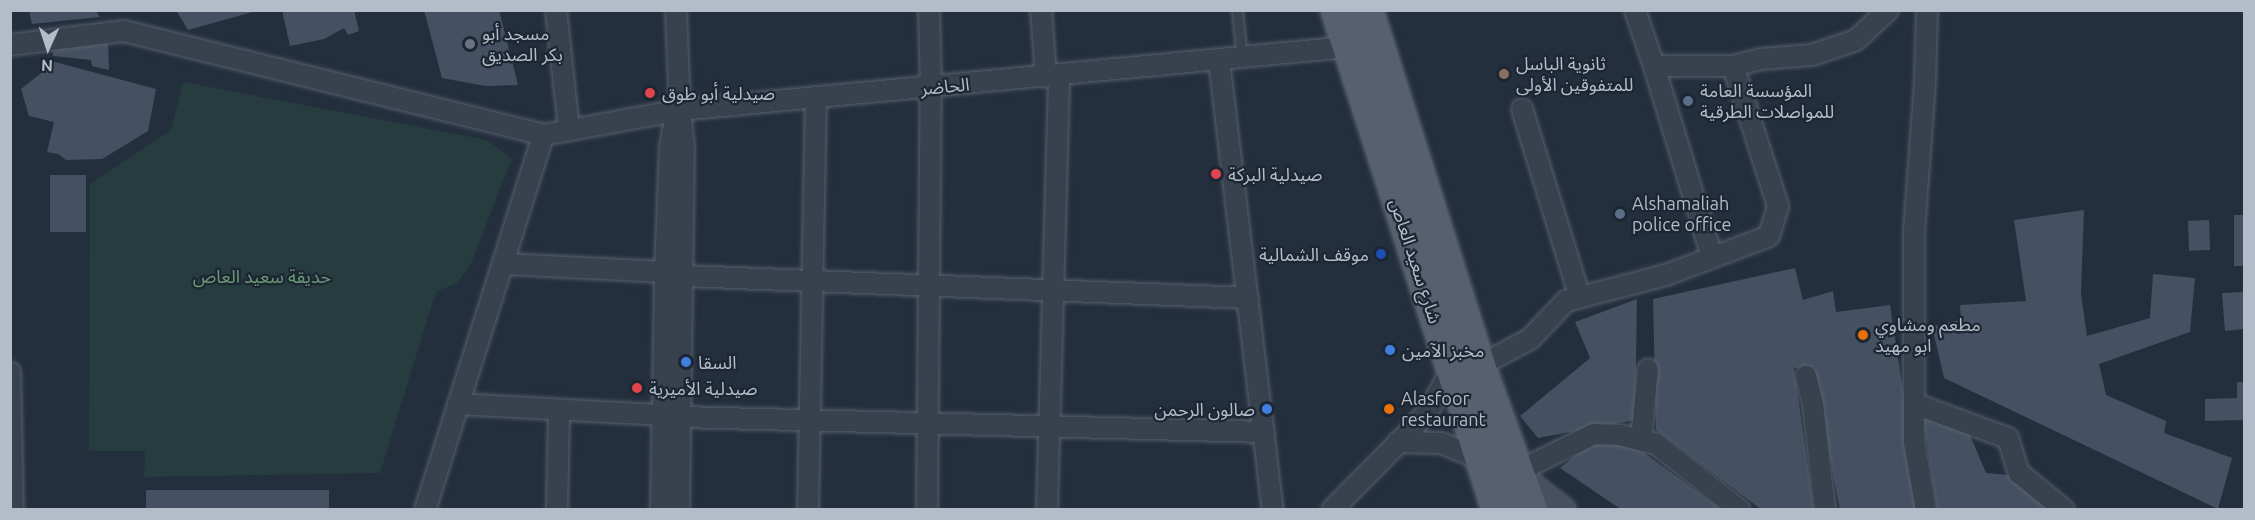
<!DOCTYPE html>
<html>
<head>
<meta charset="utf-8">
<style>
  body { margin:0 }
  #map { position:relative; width:2255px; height:520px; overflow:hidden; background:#242f3e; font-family:Ubuntu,"Noto Sans Arabic",sans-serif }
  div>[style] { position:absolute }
  .green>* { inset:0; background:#263c3f }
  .building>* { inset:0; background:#455162; transform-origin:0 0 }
  .roads { filter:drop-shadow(0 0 2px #565f6c) drop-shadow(0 0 2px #565f6c) }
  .service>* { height:9px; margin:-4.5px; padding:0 4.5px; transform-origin:4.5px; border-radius:4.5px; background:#38414e }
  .minor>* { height:20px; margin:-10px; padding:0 10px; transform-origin:10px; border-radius:10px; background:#38414e }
  .secondary>* { height:27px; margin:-13.5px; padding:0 13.5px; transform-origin:13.5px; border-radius:13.5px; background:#465061 }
  .primary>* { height:32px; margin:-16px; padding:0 16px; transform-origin:16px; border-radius:16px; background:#56606e }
  .dots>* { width:16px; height:16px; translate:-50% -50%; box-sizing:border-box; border:3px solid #1d2633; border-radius:50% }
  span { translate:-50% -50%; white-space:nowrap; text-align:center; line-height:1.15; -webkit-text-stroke:4.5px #1d2633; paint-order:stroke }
  .poi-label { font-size:18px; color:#b4bcc9 }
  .left { translate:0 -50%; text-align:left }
  .right { translate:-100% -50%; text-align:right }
  .street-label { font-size:18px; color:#b4bcc9 }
  .park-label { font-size:18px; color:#6b9a76 }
  .frame { position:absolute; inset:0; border:12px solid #b4bcc9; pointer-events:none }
  .north { position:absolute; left:18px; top:18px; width:60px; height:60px; -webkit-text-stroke:4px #1d2633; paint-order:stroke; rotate:183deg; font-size:16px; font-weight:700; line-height:24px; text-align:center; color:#b4bcc9 }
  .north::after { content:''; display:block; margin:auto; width:21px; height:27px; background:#b4bcc9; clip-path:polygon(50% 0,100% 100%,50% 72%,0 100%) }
</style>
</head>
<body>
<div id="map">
  <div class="green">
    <div style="clip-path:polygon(183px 82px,487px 140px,512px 159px,471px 263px,457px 283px,437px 291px,433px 301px,380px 473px,144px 477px,145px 451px,89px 451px,90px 184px,171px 130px)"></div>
  </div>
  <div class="building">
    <div style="clip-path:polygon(29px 10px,95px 10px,100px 17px,32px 24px)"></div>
    <div style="clip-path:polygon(176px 10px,260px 10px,188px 30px)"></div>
    <div style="clip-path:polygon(282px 10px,354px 10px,359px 31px,348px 35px,344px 28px,324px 39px,290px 46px)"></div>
    <div style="clip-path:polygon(424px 10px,499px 10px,518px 85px,485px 86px,442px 78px)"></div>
    <div style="clip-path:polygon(108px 43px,109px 70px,92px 66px,91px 60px,53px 56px,53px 46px)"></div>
    <div style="clip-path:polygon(55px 62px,156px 89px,148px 131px,102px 159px,66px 160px,58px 154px,47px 152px,54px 122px,29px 116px,21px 89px)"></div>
    <div style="left:50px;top:175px;width:36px;height:57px"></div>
    <div style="clip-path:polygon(2084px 210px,2081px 294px,2087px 336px,2150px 318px,2153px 274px,2195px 278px,2190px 332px,2099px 364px,2106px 395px,2166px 421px,2164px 433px,2232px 458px,2218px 509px,1944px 378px,1932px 326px,1961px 320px,1960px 305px,2026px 301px,2014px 220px)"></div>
    <div style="left:2244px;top:215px;width:51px;height:10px;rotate:90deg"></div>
    <div style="left:2209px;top:220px;width:30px;height:21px;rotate:88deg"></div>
    <div style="clip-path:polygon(1795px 268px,1803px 300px,1833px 291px,1836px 312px,1890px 305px,1921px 510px,1840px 510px,1813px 367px,1794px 368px,1814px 510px,1762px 510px,1656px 430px,1653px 299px)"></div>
    <div style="clip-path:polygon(2244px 292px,2244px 329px,2225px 331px,2222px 293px)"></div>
    <div style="clip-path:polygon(1637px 299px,1635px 420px,1538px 438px,1520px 416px,1590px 358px,1575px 322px)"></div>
    <div style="clip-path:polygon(2237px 382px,2244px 382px,2244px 420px,2205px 421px,2205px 399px,2237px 398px)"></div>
    <div style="clip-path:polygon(1922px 412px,1970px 435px,1986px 473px,2009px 475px,2052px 510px,1937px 510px)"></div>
    <div style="clip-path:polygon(1597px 438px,1643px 452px,1722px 510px,1622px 510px,1560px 468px)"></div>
    <div style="left:146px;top:490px;width:183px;height:20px"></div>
  </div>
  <div class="roads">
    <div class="service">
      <div style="left:1237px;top:10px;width:48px;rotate:84.1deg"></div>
    </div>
    <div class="minor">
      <div style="left:556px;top:10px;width:121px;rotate:83.8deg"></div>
      <div style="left:676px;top:10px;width:100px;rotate:87.7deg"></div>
      <div style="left:680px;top:110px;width:36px;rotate:84deg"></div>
      <div style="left:684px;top:146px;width:364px;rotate:90.8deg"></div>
      <div style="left:1041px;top:10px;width:67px;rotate:85.7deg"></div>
      <div style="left:1635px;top:10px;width:59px;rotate:71.3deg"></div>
      <div style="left:10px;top:45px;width:115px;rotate:-7deg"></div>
      <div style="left:124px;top:31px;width:432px;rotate:13.9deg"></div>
      <div style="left:543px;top:135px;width:139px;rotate:-10.3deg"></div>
      <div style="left:680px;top:110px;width:671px;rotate:-5.39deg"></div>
      <div style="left:1219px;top:60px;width:453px;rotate:83.2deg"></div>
      <div style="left:1522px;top:109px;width:197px;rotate:72.9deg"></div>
      <div style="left:1712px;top:257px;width:200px;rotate:-106.9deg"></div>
      <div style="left:1654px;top:66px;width:79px"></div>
      <div style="left:505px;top:264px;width:160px;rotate:2.9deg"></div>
      <div style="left:684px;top:276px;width:564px;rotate:2.23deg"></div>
      <div style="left:1479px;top:366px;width:58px;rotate:-27.9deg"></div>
      <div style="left:1530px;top:339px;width:52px;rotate:-46.5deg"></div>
      <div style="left:1566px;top:301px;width:103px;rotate:-14.6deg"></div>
      <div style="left:1666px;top:275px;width:110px;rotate:-20.7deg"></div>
      <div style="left:1769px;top:236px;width:31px;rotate:-73deg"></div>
      <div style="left:1778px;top:206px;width:147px;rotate:-107.8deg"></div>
      <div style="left:1733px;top:66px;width:30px;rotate:-14deg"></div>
      <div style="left:1762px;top:59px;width:50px;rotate:-4.6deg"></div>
      <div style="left:1812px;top:55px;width:46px;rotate:-18.8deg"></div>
      <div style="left:1856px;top:40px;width:44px;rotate:-43.2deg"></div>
      <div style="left:10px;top:372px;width:138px;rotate:88.8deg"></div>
      <div style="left:1806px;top:376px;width:29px;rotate:76deg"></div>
      <div style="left:1813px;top:404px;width:107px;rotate:83.5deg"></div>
      <div style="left:458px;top:404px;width:205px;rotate:3.1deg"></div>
      <div style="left:1915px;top:404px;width:99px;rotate:20.1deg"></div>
      <div style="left:2008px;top:438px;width:37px;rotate:73deg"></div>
      <div style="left:2019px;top:473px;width:58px;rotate:39.4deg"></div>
      <div style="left:681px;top:417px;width:583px;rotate:1.47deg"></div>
      <div style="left:1641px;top:440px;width:71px;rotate:-84.4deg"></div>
      <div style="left:1398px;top:442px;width:43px;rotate:1.3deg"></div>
      <div style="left:1441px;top:443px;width:42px;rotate:22.3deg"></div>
      <div style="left:1517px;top:476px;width:20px;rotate:-37deg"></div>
      <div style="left:1533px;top:464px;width:68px;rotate:-26.2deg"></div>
      <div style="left:1594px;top:434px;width:26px;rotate:2deg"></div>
      <div style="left:1620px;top:435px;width:37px;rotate:14deg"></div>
      <div style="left:1656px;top:444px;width:107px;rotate:38.2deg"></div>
      <div style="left:425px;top:510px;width:393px;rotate:-72.5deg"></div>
      <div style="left:557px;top:510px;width:98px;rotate:-88.8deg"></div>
      <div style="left:661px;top:510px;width:238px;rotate:-89deg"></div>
      <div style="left:665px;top:272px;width:126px;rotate:-87.7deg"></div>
      <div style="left:670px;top:146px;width:25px;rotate:-79deg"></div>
      <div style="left:808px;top:510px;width:412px;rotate:-88.9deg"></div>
      <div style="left:927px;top:510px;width:423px;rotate:-89.5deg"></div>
      <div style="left:931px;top:87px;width:77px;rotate:-91.5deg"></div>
      <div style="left:1047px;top:510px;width:435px;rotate:-88.4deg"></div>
      <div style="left:1332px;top:510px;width:117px;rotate:-45.3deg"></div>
      <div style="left:1414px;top:427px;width:23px;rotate:-49deg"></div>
      <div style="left:1429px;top:410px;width:45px;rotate:-60.6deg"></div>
      <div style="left:1926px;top:510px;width:69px;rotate:-100deg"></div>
      <div style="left:1914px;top:442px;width:210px;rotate:-90deg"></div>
      <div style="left:1914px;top:232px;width:150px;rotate:-85.8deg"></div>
      <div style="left:1925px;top:82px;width:72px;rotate:-88.4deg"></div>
    </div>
    <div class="secondary">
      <div style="left:1517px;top:476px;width:56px;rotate:37.7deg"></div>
    </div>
    <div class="primary">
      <div style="left:1337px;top:10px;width:525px;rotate:72.15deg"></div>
      <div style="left:1367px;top:10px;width:373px;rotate:72.5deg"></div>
      <div style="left:1479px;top:366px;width:153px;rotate:70.1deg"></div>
    </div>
  </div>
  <div class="dots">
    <div style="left:470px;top:44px;background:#6b7280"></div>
    <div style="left:1504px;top:74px;background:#8d6e63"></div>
    <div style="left:650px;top:93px;background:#e0444e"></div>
    <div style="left:1688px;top:101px;background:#5c6f8a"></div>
    <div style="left:1216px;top:174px;background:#e0444e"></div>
    <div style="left:1620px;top:214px;background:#5c6f8a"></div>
    <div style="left:1381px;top:254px;background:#1a4fb4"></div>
    <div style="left:1863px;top:335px;background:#e8710a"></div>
    <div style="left:1390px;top:350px;background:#3f7fe0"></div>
    <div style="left:686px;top:362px;background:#3f7fe0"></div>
    <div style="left:637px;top:388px;background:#e0444e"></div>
    <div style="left:1267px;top:409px;background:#3f7fe0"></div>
    <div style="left:1389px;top:409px;background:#e8710a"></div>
  </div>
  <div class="poi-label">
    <span class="left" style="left:482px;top:44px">مسجد أبو<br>بكر الصديق</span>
    <span class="left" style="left:1516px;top:74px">ثانوية الباسل<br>للمتفوقين الأولى</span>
    <span class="left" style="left:1700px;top:101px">المؤسسة العامة<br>للمواصلات الطرقية</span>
    <span class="left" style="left:662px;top:93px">صيدلية أبو طوق</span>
    <span class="left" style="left:1228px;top:174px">صيدلية البركة</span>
    <span class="left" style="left:1632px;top:214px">Alshamaliah<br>police office</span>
    <span class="right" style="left:1369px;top:254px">موقف الشمالية</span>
    <span class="left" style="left:1875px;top:335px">مطعم ومشاوي<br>ابو مهيد</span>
    <span class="left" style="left:1402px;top:350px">مخبز الآمين</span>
    <span class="left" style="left:698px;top:362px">السقا</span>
    <span class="left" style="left:649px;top:388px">صيدلية الأميرية</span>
    <span class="left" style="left:1401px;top:409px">Alasfoor<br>restaurant</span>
    <span class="right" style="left:1255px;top:409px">صالون الرحمن</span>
  </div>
  <div class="street-label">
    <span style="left:945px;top:86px;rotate:-5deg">الحاضر</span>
    <span style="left:1416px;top:261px;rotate:72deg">شارع سعيد العاص</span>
  </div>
  <div class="park-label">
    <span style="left:262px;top:276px">حديقة سعيد العاص</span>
  </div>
  <div class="frame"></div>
  <div class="north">N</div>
</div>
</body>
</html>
